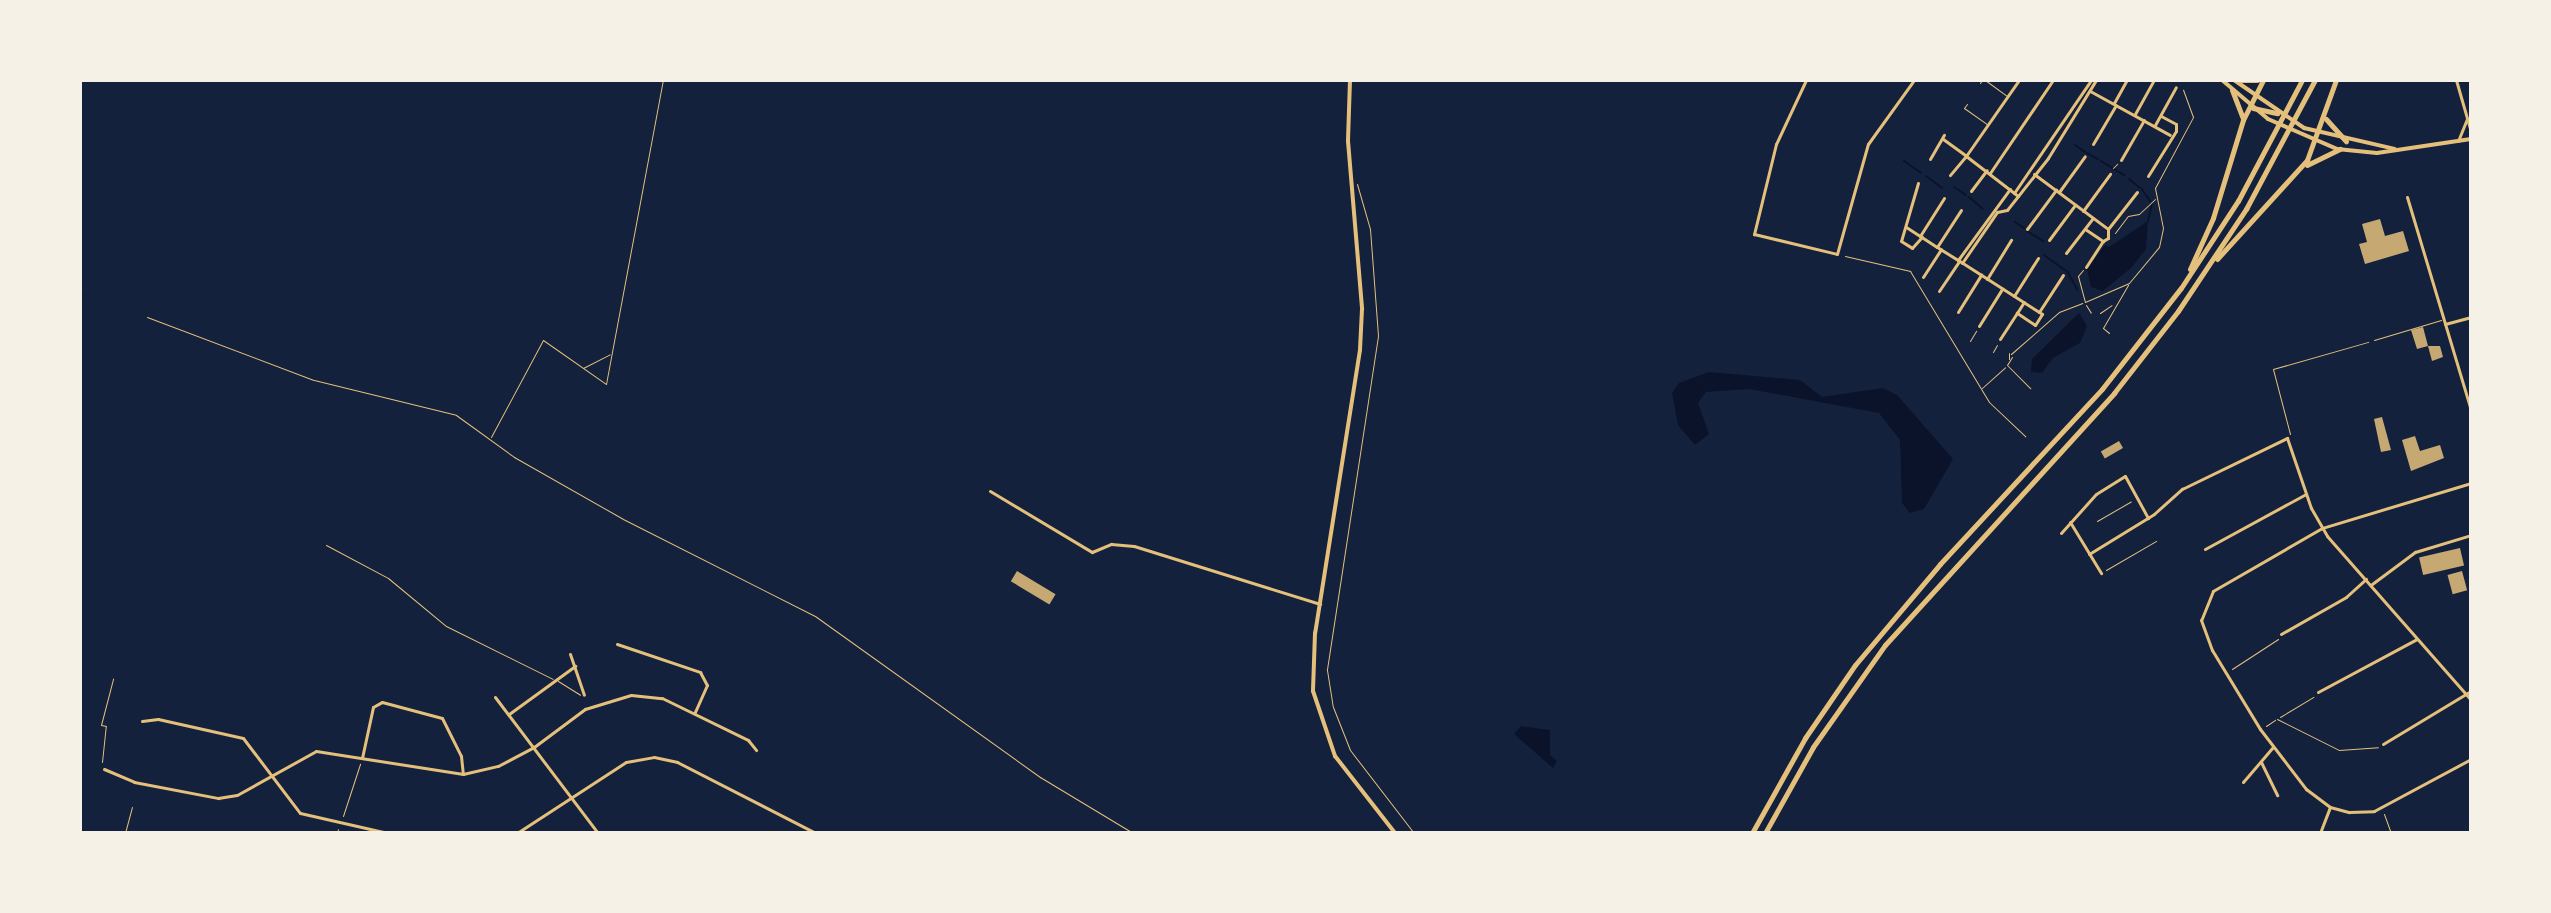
<!DOCTYPE html>
<html>
<head>
<meta charset="utf-8">
<style>
  body { margin:0 }
  #map { position:relative; width:2551px; height:913px; overflow:hidden; background:#14213d; font-family:"IBM Plex Sans",sans-serif }
  div>[style] { position:absolute }
  .water>* { inset:0; background:#0b132b }
  .stream>* { height:2px; margin:-1px; padding:0 1px; transform-origin:1px; border-radius:1px; background:#0b132b }
  .building>* { inset:0; background:#c6a872; transform-origin:0 0 }
  .path>* { height:1px; margin:-0.5px; padding:0 0.5px; transform-origin:0.5px; border-radius:0.5px; background:#e5c07b }
  .service>* { height:1px; margin:-0.5px; padding:0 0.5px; transform-origin:0.5px; border-radius:0.5px; background:#e5c07b }
  .minor>* { height:3px; margin:-1.5px; padding:0 1.5px; transform-origin:1.5px; border-radius:1.5px; background:#e5c07b }
  .tertiary>* { height:4px; margin:-2px; padding:0 2px; transform-origin:2px; border-radius:2px; background:#e5c07b }
  .motorway>* { height:5px; margin:-2.5px; padding:0 2.5px; transform-origin:2.5px; border-radius:2.5px; background:#e5c07b }
  span { translate:-50% -50%; white-space:nowrap; text-align:center; line-height:1.15; -webkit-text-stroke:8px #f6f1e7; paint-order:stroke }
  .frame { position:absolute; inset:0; border:82px solid #f6f1e7; pointer-events:none }
</style>
</head>
<body>
<div id="map">
  <div class="water">
    <div style="clip-path:polygon(2148px 221px,2146px 249px,2131px 268px,2103px 291px,2091px 287px,2087px 269px,2105px 245px,2109px 247px)"></div>
    <div style="clip-path:polygon(2079px 313px,2087px 326px,2080px 343px,2053px 358px,2042px 373px,2031px 372px,2032px 359px)"></div>
    <div style="clip-path:polygon(1709px 372px,1800px 380px,1822px 397px,1883px 388px,1897px 395px,1953px 459px,1924px 509px,1910px 513px,1902px 503px,1900px 440px,1879px 413px,1749px 389px,1706px 392px,1698px 403px,1709px 434px,1695px 445px,1678px 425px,1672px 393px,1679px 383px)"></div>
    <div style="clip-path:polygon(1521px 726px,1550px 730px,1550px 755px,1557px 761px,1553px 768px,1514px 734px)"></div>
  </div>
  <div class="stream">
    <div style="left:2075px;top:145px;width:12px;rotate:35deg"></div>
    <div style="left:2087px;top:153px;width:13px;rotate:29deg"></div>
    <div style="left:1904px;top:161px;width:21px;rotate:35deg"></div>
    <div style="left:2101px;top:161px;width:13px;rotate:32deg"></div>
    <div style="left:2114px;top:169px;width:12px;rotate:31deg"></div>
    <div style="left:1926px;top:176px;width:20px;rotate:37deg"></div>
    <div style="left:2129px;top:179px;width:13px;rotate:39deg"></div>
    <div style="left:1954px;top:187px;width:14px;rotate:34deg"></div>
    <div style="left:2141px;top:188px;width:16px;rotate:55deg"></div>
    <div style="left:1969px;top:197px;width:18px;rotate:41deg"></div>
    <div style="left:2148px;top:221px;width:18px;rotate:-77deg"></div>
    <div style="left:2015px;top:222px;width:11px;rotate:34deg"></div>
    <div style="left:2027px;top:231px;width:19px;rotate:32deg"></div>
    <div style="left:2044px;top:255px;width:26px;rotate:36deg"></div>
    <div style="left:2067px;top:271px;width:21px;rotate:61deg"></div>
    <div style="left:80px;top:298px;width:5px;rotate:-68deg"></div>
  </div>
  <div class="building">
    <div style="clip-path:polygon(2380px 219px,2385px 236px,2403px 231px,2409px 251px,2365px 264px,2359px 244px,2367px 242px,2362px 224px)"></div>
    <div style="clip-path:polygon(2423px 327px,2428px 346px,2440px 346px,2443px 357px,2432px 361px,2428px 346px,2417px 349px,2411px 330px)"></div>
    <div style="clip-path:polygon(2382px 417px,2391px 450px,2381px 452px,2374px 419px)"></div>
    <div style="clip-path:polygon(2415px 436px,2420px 451px,2440px 445px,2444px 458px,2411px 471px,2402px 440px)"></div>
    <div style="left:2119px;top:441px;width:8px;height:21px;rotate:60deg"></div>
    <div style="left:2460px;top:548px;width:18px;height:42px;rotate:77deg"></div>
    <div style="left:1017px;top:571px;width:45px;height:12px;rotate:31deg"></div>
    <div style="left:2462px;top:571px;width:20px;height:15px;rotate:75deg"></div>
  </div>
  <div class="path">
    <div style="left:2113px;top:168px;width:6px;rotate:-45deg"></div>
    <div style="left:1357px;top:184px;width:47px;rotate:73.9deg"></div>
    <div style="left:1370px;top:229px;width:107px;rotate:85.7deg"></div>
    <div style="left:1378px;top:336px;width:338px;rotate:98.7deg"></div>
    <div style="left:1327px;top:670px;width:37px;rotate:81deg"></div>
    <div style="left:1333px;top:707px;width:46px;rotate:68.4deg"></div>
    <div style="left:1350px;top:750px;width:105px;rotate:52.4deg"></div>
    <div style="left:2115px;top:233px;width:21px;rotate:-53deg"></div>
    <div style="left:2128px;top:216px;width:11px;rotate:-10deg"></div>
    <div style="left:2139px;top:214px;width:22px;rotate:-43deg"></div>
    <div style="left:1845px;top:256px;width:67px;rotate:13deg"></div>
    <div style="left:1910px;top:271px;width:153px;rotate:58.9deg"></div>
    <div style="left:1989px;top:402px;width:50px;rotate:43.4deg"></div>
    <div style="left:2083px;top:270px;width:8px;rotate:130deg"></div>
    <div style="left:2078px;top:276px;width:27px;rotate:75deg"></div>
    <div style="left:2085px;top:302px;width:48px;rotate:-23.4deg"></div>
    <div style="left:2129px;top:283px;width:47px;rotate:-50.2deg"></div>
    <div style="left:2159px;top:247px;width:19px;rotate:-78deg"></div>
    <div style="left:2163px;top:228px;width:41px;rotate:-101.3deg"></div>
    <div style="left:2155px;top:188px;width:81px;rotate:-61.8deg"></div>
    <div style="left:2193px;top:117px;width:29px;rotate:-110deg"></div>
    <div style="left:2086px;top:305px;width:9px;rotate:58deg"></div>
    <div style="left:2100px;top:313px;width:14px;rotate:-34deg"></div>
    <div style="left:147px;top:317px;width:178px;rotate:20.7deg"></div>
    <div style="left:314px;top:380px;width:146px;rotate:13.8deg"></div>
    <div style="left:456px;top:415px;width:72px;rotate:35.9deg"></div>
    <div style="left:514px;top:457px;width:125px;rotate:29.6deg"></div>
    <div style="left:623px;top:519px;width:215px;rotate:26.8deg"></div>
    <div style="left:815px;top:616px;width:277px;rotate:35.6deg"></div>
    <div style="left:1040px;top:777px;width:109px;rotate:31.1deg"></div>
    <div style="left:2109px;top:333px;width:8px;rotate:-140deg"></div>
    <div style="left:2103px;top:328px;width:50px;rotate:-59.8deg"></div>
    <div style="left:1970px;top:341px;width:12px;rotate:-59deg"></div>
    <div style="left:1993px;top:352px;width:8px;rotate:-60deg"></div>
    <div style="left:2011px;top:354px;width:64px;rotate:-41.2deg"></div>
    <div style="left:2059px;top:312px;width:25px;rotate:-21deg"></div>
    <div style="left:2012px;top:357px;width:9px;rotate:122deg"></div>
    <div style="left:2007px;top:365px;width:33px;rotate:45deg"></div>
    <div style="left:2009px;top:359px;width:6px;rotate:-90deg"></div>
    <div style="left:583px;top:368px;width:30px;rotate:-27deg"></div>
    <div style="left:1982px;top:388px;width:31px;rotate:-42deg"></div>
    <div style="left:2290px;top:434px;width:67px;rotate:-104.7deg"></div>
    <div style="left:2273px;top:369px;width:99px;rotate:-15.9deg"></div>
    <div style="left:491px;top:437px;width:110px;rotate:-61.8deg"></div>
    <div style="left:543px;top:340px;width:77px;rotate:34.9deg"></div>
    <div style="left:606px;top:384px;width:309px;rotate:-79.4deg"></div>
    <div style="left:2097px;top:521px;width:39px;rotate:-30deg"></div>
    <div style="left:2106px;top:570px;width:58px;rotate:-30.1deg"></div>
    <div style="left:2232px;top:669px;width:55px;rotate:-33.1deg"></div>
    <div style="left:2280px;top:717px;width:39px;rotate:-31deg"></div>
    <div style="left:2277px;top:719px;width:69px;rotate:26.6deg"></div>
    <div style="left:2339px;top:750px;width:39px;rotate:-4deg"></div>
    <div style="left:2266px;top:726px;width:11px;rotate:-34deg"></div>
    <div style="left:102px;top:762px;width:36px;rotate:-84deg"></div>
    <div style="left:106px;top:726px;width:5px;rotate:-169deg"></div>
    <div style="left:101px;top:725px;width:48px;rotate:-75.4deg"></div>
    <div style="left:2384px;top:814px;width:20px;rotate:70deg"></div>
    <div style="left:343px;top:816px;width:55px;rotate:-71.9deg"></div>
  </div>
  <div class="service">
    <div style="left:1985px;top:80px;width:26px;rotate:36deg"></div>
    <div style="left:1980px;top:83px;width:4px;rotate:-56deg"></div>
    <div style="left:1967px;top:104px;width:5px;rotate:127deg"></div>
    <div style="left:1964px;top:108px;width:28px;rotate:35deg"></div>
    <div style="left:2374px;top:340px;width:70px;rotate:-16.6deg"></div>
    <div style="left:326px;top:545px;width:70px;rotate:28deg"></div>
    <div style="left:388px;top:578px;width:75px;rotate:39.6deg"></div>
    <div style="left:446px;top:626px;width:119px;rotate:26.4deg"></div>
    <div style="left:558px;top:681px;width:26px;rotate:32deg"></div>
    <div style="left:125px;top:833px;width:27px;rotate:-75deg"></div>
    <div style="left:337px;top:833px;width:4px;rotate:-76deg"></div>
  </div>
  <div class="minor">
    <div style="left:1806px;top:80px;width:71px;rotate:115.1deg"></div>
    <div style="left:1776px;top:144px;width:93px;rotate:103.7deg"></div>
    <div style="left:1754px;top:234px;width:85px;rotate:13.5deg"></div>
    <div style="left:1837px;top:254px;width:114px;rotate:-74.3deg"></div>
    <div style="left:1868px;top:144px;width:79px;rotate:-54.3deg"></div>
    <div style="left:2456px;top:80px;width:54px;rotate:73.9deg"></div>
    <div style="left:2090px;top:91px;width:91px;rotate:28.8deg"></div>
    <div style="left:2114px;top:103px;width:26px;rotate:-61deg"></div>
    <div style="left:2135px;top:114px;width:39px;rotate:-61deg"></div>
    <div style="left:2155px;top:125px;width:43px;rotate:-61.1deg"></div>
    <div style="left:1943px;top:139px;width:29px;rotate:36deg"></div>
    <div style="left:1966px;top:156px;width:25px;rotate:130deg"></div>
    <div style="left:2458px;top:141px;width:24px;rotate:-68deg"></div>
    <div style="left:2093px;top:144px;width:45px;rotate:-59.5deg"></div>
    <div style="left:1930px;top:159px;width:28px;rotate:-60deg"></div>
    <div style="left:2121px;top:160px;width:46px;rotate:-60.1deg"></div>
    <div style="left:1990px;top:173px;width:112px;rotate:-55.9deg"></div>
    <div style="left:2034px;top:174px;width:92px;rotate:36.6deg"></div>
    <div style="left:2148px;top:176px;width:53px;rotate:-58.1deg"></div>
    <div style="left:2176px;top:131px;width:7px;rotate:-90deg"></div>
    <div style="left:2176px;top:124px;width:17px;rotate:-152deg"></div>
    <div style="left:1918px;top:183px;width:60px;rotate:106.3deg"></div>
    <div style="left:1901px;top:241px;width:13px;rotate:32deg"></div>
    <div style="left:1912px;top:248px;width:15px;rotate:-48deg"></div>
    <div style="left:1971px;top:191px;width:26px;rotate:-53deg"></div>
    <div style="left:2059px;top:192px;width:44px;rotate:-54.2deg"></div>
    <div style="left:2014px;top:193px;width:137px;rotate:-55.7deg"></div>
    <div style="left:2018px;top:196px;width:66px;rotate:-142.4deg"></div>
    <div style="left:1966px;top:156px;width:93px;rotate:-55.1deg"></div>
    <div style="left:2407px;top:197px;width:223px;rotate:73.3deg"></div>
    <div style="left:2083px;top:211px;width:46px;rotate:-53.9deg"></div>
    <div style="left:1906px;top:227px;width:17px;rotate:33deg"></div>
    <div style="left:1920px;top:236px;width:20px;rotate:33deg"></div>
    <div style="left:1937px;top:247px;width:25px;rotate:32deg"></div>
    <div style="left:1958px;top:260px;width:100px;rotate:32.7deg"></div>
    <div style="left:2042px;top:314px;width:13px;rotate:122deg"></div>
    <div style="left:2035px;top:325px;width:22px;rotate:-146deg"></div>
    <div style="left:2017px;top:313px;width:13px;rotate:-58deg"></div>
    <div style="left:2027px;top:229px;width:49px;rotate:-53.4deg"></div>
    <div style="left:2085px;top:229px;width:22px;rotate:34deg"></div>
    <div style="left:2103px;top:241px;width:6px;rotate:-31deg"></div>
    <div style="left:2108px;top:238px;width:9px;rotate:-90deg"></div>
    <div style="left:2108px;top:229px;width:47px;rotate:-51.9deg"></div>
    <div style="left:1920px;top:236px;width:45px;rotate:-57.7deg"></div>
    <div style="left:2049px;top:240px;width:44px;rotate:-53.4deg"></div>
    <div style="left:1937px;top:247px;width:44px;rotate:-57deg"></div>
    <div style="left:2066px;top:253px;width:44px;rotate:-52.4deg"></div>
    <div style="left:1958px;top:260px;width:88px;rotate:-53.8deg"></div>
    <div style="left:1962px;top:263px;width:62px;rotate:-55.5deg"></div>
    <div style="left:1997px;top:212px;width:10px;rotate:-11deg"></div>
    <div style="left:2007px;top:210px;width:66px;rotate:-51.7deg"></div>
    <div style="left:2048px;top:158px;width:92px;rotate:-58.4deg"></div>
    <div style="left:2086px;top:267px;width:31px;rotate:-57deg"></div>
    <div style="left:1923px;top:277px;width:33px;rotate:-57deg"></div>
    <div style="left:1987px;top:279px;width:46px;rotate:-58.4deg"></div>
    <div style="left:1939px;top:291px;width:36px;rotate:-56deg"></div>
    <div style="left:2014px;top:296px;width:45px;rotate:-57.7deg"></div>
    <div style="left:1958px;top:312px;width:44px;rotate:-58.1deg"></div>
    <div style="left:2039px;top:312px;width:44px;rotate:-57deg"></div>
    <div style="left:2445px;top:324px;width:27px;rotate:-15deg"></div>
    <div style="left:1979px;top:326px;width:44px;rotate:-58.1deg"></div>
    <div style="left:2000px;top:339px;width:31px;rotate:-57deg"></div>
    <div style="left:2471px;top:483px;width:156px;rotate:163.2deg"></div>
    <div style="left:2322px;top:528px;width:126px;rotate:150deg"></div>
    <div style="left:2213px;top:591px;width:31px;rotate:112deg"></div>
    <div style="left:2201px;top:620px;width:32px;rotate:70deg"></div>
    <div style="left:2212px;top:650px;width:92px;rotate:58.7deg"></div>
    <div style="left:2260px;top:729px;width:76px;rotate:52.5deg"></div>
    <div style="left:2306px;top:789px;width:30px;rotate:37deg"></div>
    <div style="left:2330px;top:807px;width:20px;rotate:15deg"></div>
    <div style="left:2349px;top:812px;width:25px;rotate:-2deg"></div>
    <div style="left:2374px;top:811px;width:110px;rotate:-28.2deg"></div>
    <div style="left:990px;top:491px;width:119px;rotate:30.9deg"></div>
    <div style="left:1092px;top:552px;width:21px;rotate:-23deg"></div>
    <div style="left:1111px;top:544px;width:23px;rotate:5deg"></div>
    <div style="left:1134px;top:546px;width:195px;rotate:17.3deg"></div>
    <div style="left:2070px;top:522px;width:60px;rotate:58.7deg"></div>
    <div style="left:2061px;top:533px;width:52px;rotate:-48.1deg"></div>
    <div style="left:2096px;top:494px;width:34px;rotate:-32deg"></div>
    <div style="left:2125px;top:476px;width:48px;rotate:61.3deg"></div>
    <div style="left:2205px;top:549px;width:115px;rotate:-28.6deg"></div>
    <div style="left:2089px;top:554px;width:76px;rotate:-31.6deg"></div>
    <div style="left:2154px;top:514px;width:38px;rotate:-42deg"></div>
    <div style="left:2182px;top:489px;width:117px;rotate:-25.9deg"></div>
    <div style="left:2287px;top:438px;width:74px;rotate:71.1deg"></div>
    <div style="left:2311px;top:508px;width:32px;rotate:60deg"></div>
    <div style="left:2327px;top:536px;width:218px;rotate:48.7deg"></div>
    <div style="left:2372px;top:584px;width:54px;rotate:-36.7deg"></div>
    <div style="left:2415px;top:552px;width:59px;rotate:-16.9deg"></div>
    <div style="left:2281px;top:634px;width:75px;rotate:-29.6deg"></div>
    <div style="left:2346px;top:597px;width:27px;rotate:-42deg"></div>
    <div style="left:617px;top:644px;width:88px;rotate:18.6deg"></div>
    <div style="left:700px;top:672px;width:15px;rotate:62deg"></div>
    <div style="left:707px;top:685px;width:30px;rotate:114deg"></div>
    <div style="left:570px;top:654px;width:43px;rotate:71.1deg"></div>
    <div style="left:2318px;top:692px;width:112px;rotate:-28.2deg"></div>
    <div style="left:495px;top:697px;width:171px;rotate:52.9deg"></div>
    <div style="left:509px;top:714px;width:82px;rotate:-36deg"></div>
    <div style="left:142px;top:721px;width:16px;rotate:-7deg"></div>
    <div style="left:158px;top:719px;width:87px;rotate:12.6deg"></div>
    <div style="left:243px;top:738px;width:94px;rotate:52.8deg"></div>
    <div style="left:300px;top:813px;width:90px;rotate:12.8deg"></div>
    <div style="left:2383px;top:744px;width:103px;rotate:-31.1deg"></div>
    <div style="left:362px;top:758px;width:52px;rotate:-77.8deg"></div>
    <div style="left:373px;top:707px;width:10px;rotate:-29deg"></div>
    <div style="left:382px;top:702px;width:62px;rotate:14.9deg"></div>
    <div style="left:442px;top:718px;width:42px;rotate:63.4deg"></div>
    <div style="left:461px;top:756px;width:18px;rotate:84deg"></div>
    <div style="left:2261px;top:762px;width:37px;rotate:64deg"></div>
    <div style="left:104px;top:769px;width:33px;rotate:23deg"></div>
    <div style="left:134px;top:782px;width:86px;rotate:10.8deg"></div>
    <div style="left:218px;top:798px;width:19px;rotate:-9deg"></div>
    <div style="left:237px;top:795px;width:90px;rotate:-29.1deg"></div>
    <div style="left:316px;top:751px;width:149px;rotate:8.9deg"></div>
    <div style="left:463px;top:774px;width:36px;rotate:-13deg"></div>
    <div style="left:498px;top:766px;width:41px;rotate:-27.8deg"></div>
    <div style="left:534px;top:747px;width:64px;rotate:-36.7deg"></div>
    <div style="left:585px;top:709px;width:48px;rotate:-16.9deg"></div>
    <div style="left:631px;top:695px;width:31px;rotate:6deg"></div>
    <div style="left:662px;top:698px;width:96px;rotate:26deg"></div>
    <div style="left:748px;top:740px;width:13px;rotate:51deg"></div>
    <div style="left:2243px;top:782px;width:46px;rotate:-49.4deg"></div>
    <div style="left:517px;top:833px;width:130px;rotate:-33.1deg"></div>
    <div style="left:626px;top:762px;width:28px;rotate:-10deg"></div>
    <div style="left:654px;top:757px;width:24px;rotate:12deg"></div>
    <div style="left:677px;top:762px;width:156px;rotate:27.1deg"></div>
    <div style="left:635px;top:833px;width:38px"></div>
    <div style="left:2320px;top:833px;width:28px;rotate:-69deg"></div>
  </div>
  <div class="tertiary">
    <div style="left:1350px;top:80px;width:61px;rotate:91.9deg"></div>
    <div style="left:1348px;top:141px;width:169px;rotate:85.2deg"></div>
    <div style="left:1362px;top:309px;width:41px;rotate:92.8deg"></div>
    <div style="left:1360px;top:350px;width:287px;rotate:99deg"></div>
    <div style="left:1315px;top:633px;width:58px;rotate:92deg"></div>
    <div style="left:1313px;top:691px;width:69px;rotate:71.3deg"></div>
    <div style="left:1335px;top:756px;width:98px;rotate:52.1deg"></div>
    <div style="left:2222px;top:80px;width:60px;rotate:40.3deg"></div>
    <div style="left:2268px;top:119px;width:75px;rotate:23.5deg"></div>
    <div style="left:2337px;top:149px;width:40px;rotate:5.7deg"></div>
    <div style="left:2377px;top:153px;width:95px;rotate:-8.5deg"></div>
    <div style="left:2234px;top:80px;width:85px;rotate:34.4deg"></div>
    <div style="left:2304px;top:128px;width:93px;rotate:13deg"></div>
  </div>
  <div class="motorway">
    <div style="left:2238px;top:80px;width:19px"></div>
    <div style="left:2232px;top:90px;width:31px;rotate:69deg"></div>
    <div style="left:2253px;top:108px;width:25px;rotate:12deg"></div>
    <div style="left:2326px;top:119px;width:30px;rotate:48deg"></div>
    <div style="left:2307px;top:165px;width:37px;rotate:-26deg"></div>
    <div style="left:2217px;top:259px;width:134px;rotate:-47.7deg"></div>
    <div style="left:2307px;top:160px;width:85px;rotate:-70.1deg"></div>
    <div style="left:2190px;top:269px;width:56px;rotate:-65.7deg"></div>
    <div style="left:2213px;top:218px;width:102px;rotate:-73deg"></div>
    <div style="left:2243px;top:120px;width:45px;rotate:-63.4deg"></div>
    <div style="left:1752px;top:833px;width:109px;rotate:-60.8deg"></div>
    <div style="left:1805px;top:738px;width:88px;rotate:-55.6deg"></div>
    <div style="left:1855px;top:665px;width:132px;rotate:-49.9deg"></div>
    <div style="left:1940px;top:564px;width:238px;rotate:-47.2deg"></div>
    <div style="left:2102px;top:389px;width:128px;rotate:-52deg"></div>
    <div style="left:2181px;top:288px;width:104px;rotate:-56.8deg"></div>
    <div style="left:2238px;top:201px;width:137px;rotate:-62.1deg"></div>
    <div style="left:1765px;top:833px;width:98px;rotate:-60.8deg"></div>
    <div style="left:1813px;top:747px;width:125px;rotate:-54.8deg"></div>
    <div style="left:1885px;top:645px;width:341px;rotate:-47.7deg"></div>
    <div style="left:2114px;top:393px;width:104px;rotate:-52deg"></div>
    <div style="left:2178px;top:311px;width:123px;rotate:-56.3deg"></div>
    <div style="left:2246px;top:209px;width:146px;rotate:-61.9deg"></div>
  </div>
  <div class="frame"></div>
</div>
</body>
</html>
